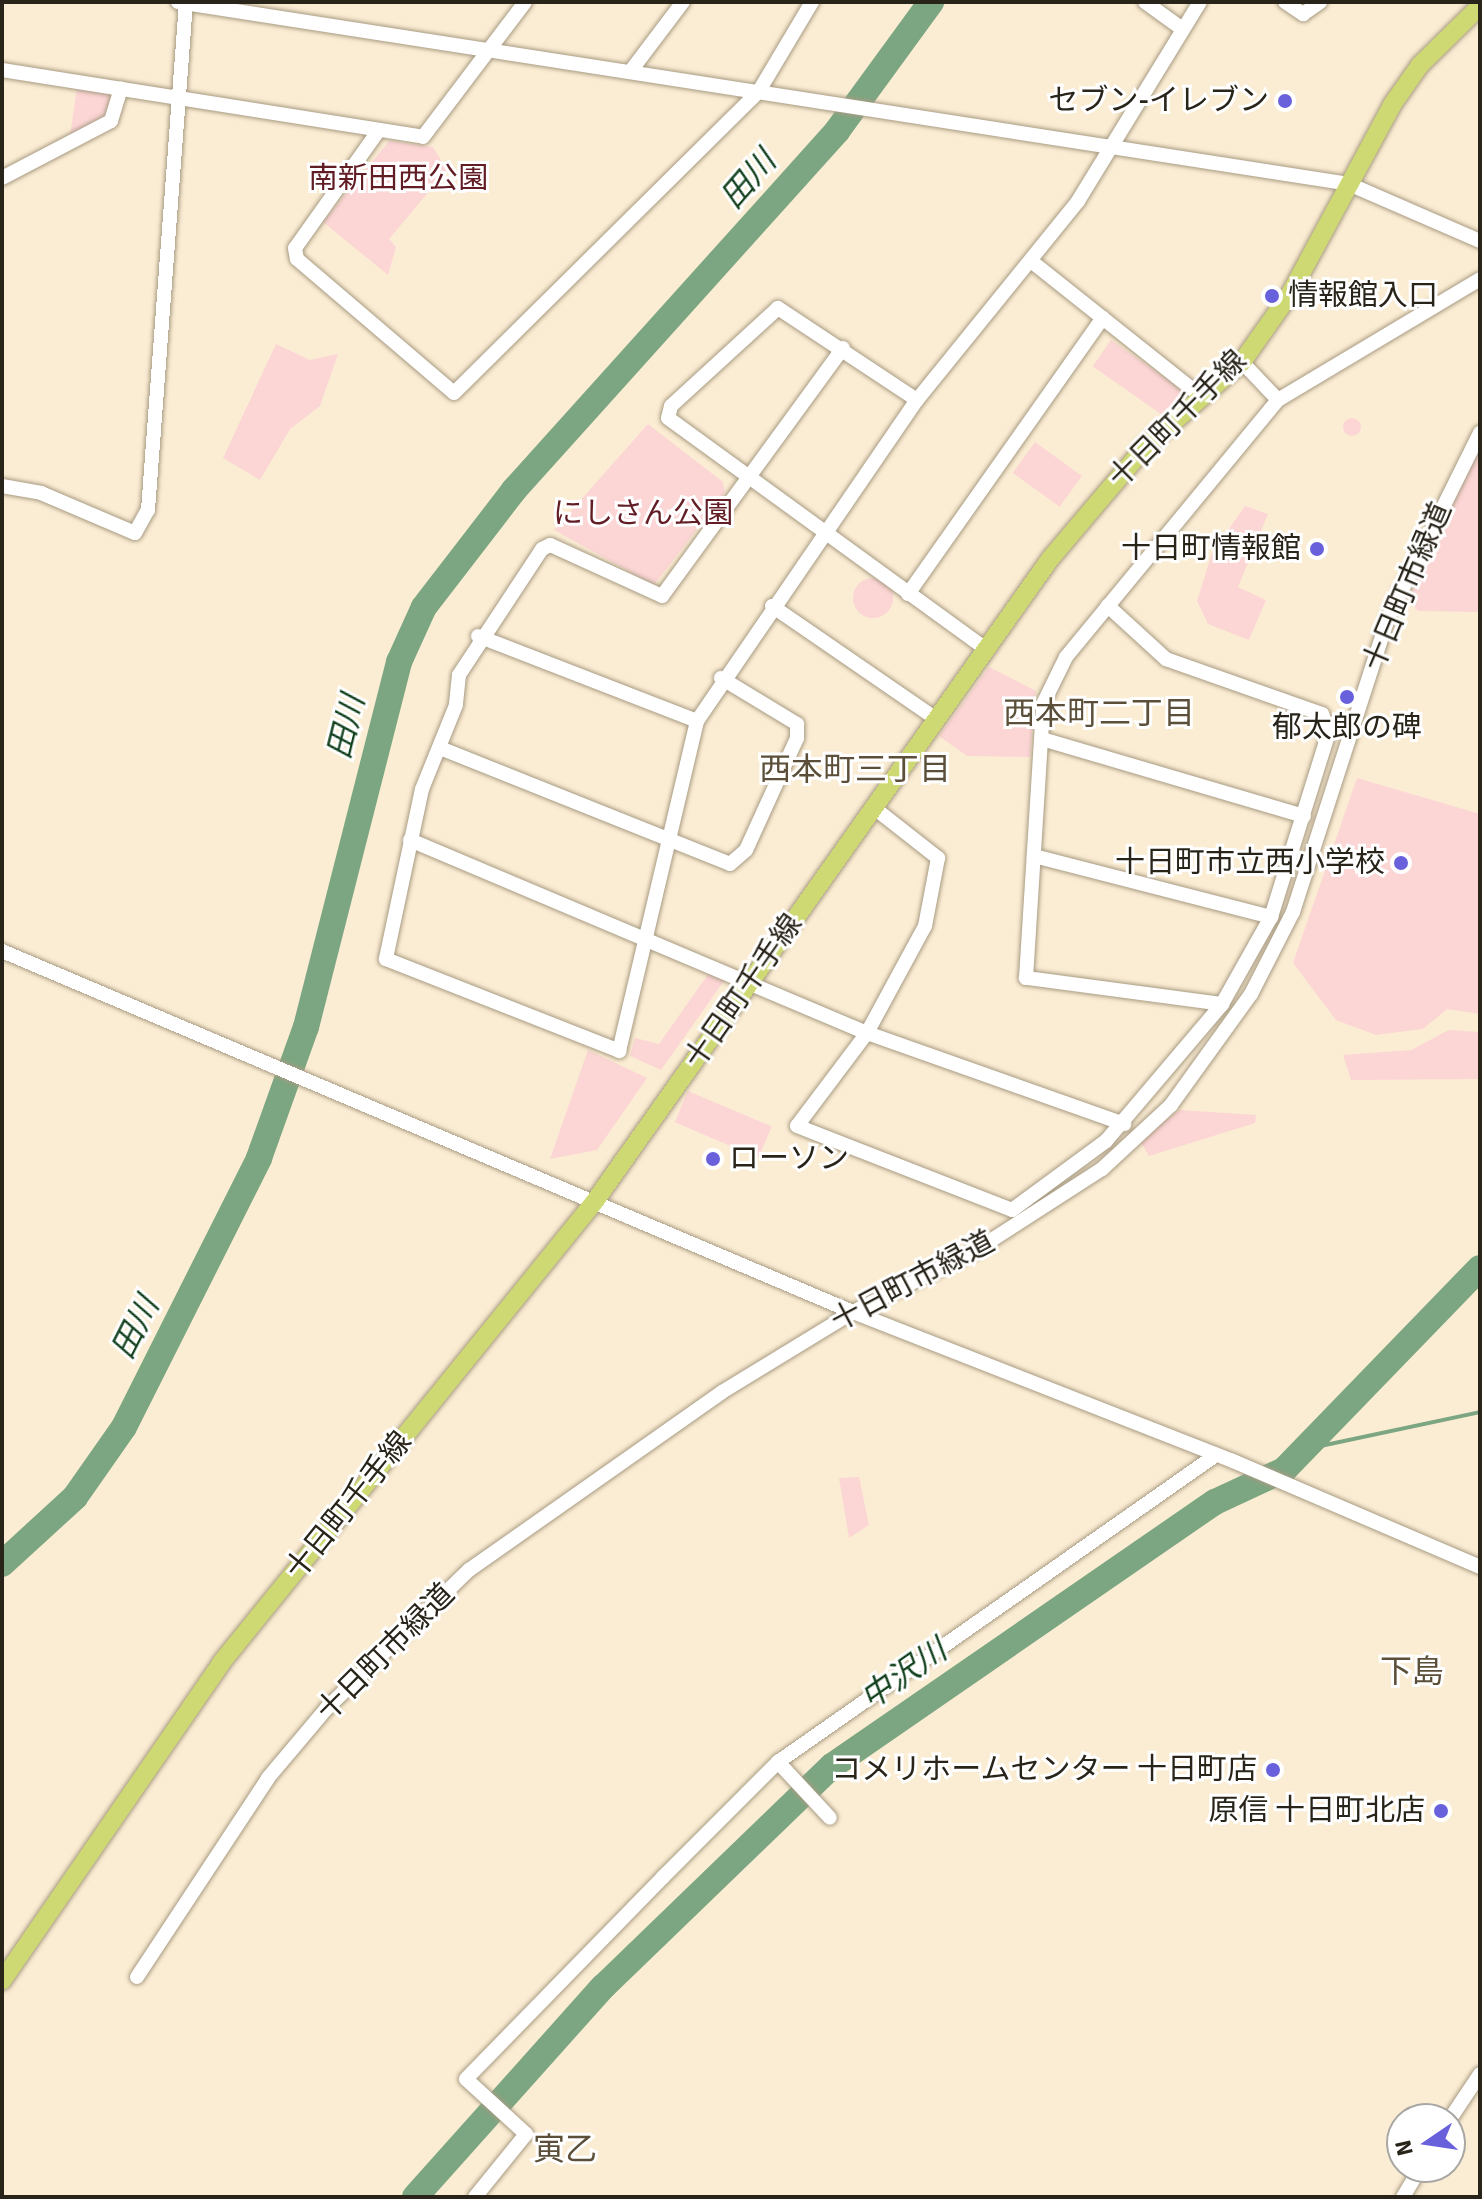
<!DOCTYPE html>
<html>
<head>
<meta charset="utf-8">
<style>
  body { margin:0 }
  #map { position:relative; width:1482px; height:2199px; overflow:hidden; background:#fbedd3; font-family:Signika,"Noto Sans JP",sans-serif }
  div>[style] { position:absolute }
  .green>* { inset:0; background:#fcd5d5; transform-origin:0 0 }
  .round { border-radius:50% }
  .stream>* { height:4px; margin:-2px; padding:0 2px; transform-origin:2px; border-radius:2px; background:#7ca681 }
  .river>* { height:26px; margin:-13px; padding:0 13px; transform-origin:13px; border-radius:13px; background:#7ca681 }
  .roads { filter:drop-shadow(0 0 2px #a89b83) drop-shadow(0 0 2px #a89b83) }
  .minor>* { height:14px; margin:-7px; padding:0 7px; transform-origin:7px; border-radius:7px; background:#fff }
  .major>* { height:18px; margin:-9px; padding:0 9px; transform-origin:9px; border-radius:9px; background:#cfd974 }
  .dots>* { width:22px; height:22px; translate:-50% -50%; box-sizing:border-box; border:4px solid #fff; border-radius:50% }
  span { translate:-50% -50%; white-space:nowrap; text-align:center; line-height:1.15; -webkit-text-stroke:6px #fff; paint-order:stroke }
  .poi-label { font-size:30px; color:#29241a }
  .right { translate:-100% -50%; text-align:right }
  .left { translate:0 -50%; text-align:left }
  .park-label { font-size:30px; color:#621d24 }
  .street-label { font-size:30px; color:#29241a }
  .water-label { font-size:32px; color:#103f1c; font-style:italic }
  .neighbourhood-label { font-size:32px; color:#5b4f39 }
  .frame { position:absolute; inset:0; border:4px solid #29241a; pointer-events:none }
  .north { position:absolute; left:1386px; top:2103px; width:80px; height:80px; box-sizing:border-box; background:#fff; border:2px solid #a9a7a3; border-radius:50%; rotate:257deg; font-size:22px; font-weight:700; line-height:32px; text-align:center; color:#29241a }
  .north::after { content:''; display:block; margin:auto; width:28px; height:36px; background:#6961db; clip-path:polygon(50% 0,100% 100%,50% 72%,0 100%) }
</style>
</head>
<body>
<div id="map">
  <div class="green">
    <div style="clip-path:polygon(77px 87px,109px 93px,112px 112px,70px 136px)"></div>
    <div style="clip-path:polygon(389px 141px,433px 147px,447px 170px,389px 239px,396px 247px,388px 275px,323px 222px)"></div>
    <div style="left:1111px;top:340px;width:88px;height:32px;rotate:35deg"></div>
    <div style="clip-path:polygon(276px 344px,310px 360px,338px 354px,320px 406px,290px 429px,260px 480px,223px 458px)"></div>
    <div class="round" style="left:1343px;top:418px;width:18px;height:18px"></div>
    <div style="clip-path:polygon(648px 424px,723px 482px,725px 493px,654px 585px,554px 530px)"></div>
    <div style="left:1035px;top:442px;width:58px;height:38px;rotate:36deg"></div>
    <div style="clip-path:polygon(1480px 448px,1480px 612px,1418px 611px,1408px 599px)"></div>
    <div style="clip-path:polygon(1245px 506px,1268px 514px,1238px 587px,1266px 600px,1249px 640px,1208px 624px,1197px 601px,1212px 553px)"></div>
    <div class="round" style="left:853px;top:578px;width:40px;height:40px"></div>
    <div style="clip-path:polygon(989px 667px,1036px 691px,1030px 757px,967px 756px,939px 736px)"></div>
    <div style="clip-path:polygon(1357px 778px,1480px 814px,1480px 1014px,1447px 1009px,1423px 1029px,1376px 1035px,1336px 1020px,1293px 963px)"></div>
    <div style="clip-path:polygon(709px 973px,724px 981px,661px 1070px,630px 1056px,635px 1038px,659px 1044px)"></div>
    <div style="clip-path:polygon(1449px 1030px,1480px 1032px,1480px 1079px,1351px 1080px,1343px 1055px,1411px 1050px)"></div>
    <div style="clip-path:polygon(588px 1050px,647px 1078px,597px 1150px,550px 1159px)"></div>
    <div style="left:688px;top:1091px;width:91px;height:34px;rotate:23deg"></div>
    <div style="clip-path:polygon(1180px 1110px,1256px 1115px,1255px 1123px,1149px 1156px,1139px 1139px)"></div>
    <div style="clip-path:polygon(859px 1477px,869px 1525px,849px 1538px,839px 1478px)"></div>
  </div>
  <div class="stream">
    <div style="left:929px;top:2px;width:2px;rotate:63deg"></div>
    <div style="left:1297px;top:1451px;width:187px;rotate:-12deg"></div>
  </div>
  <div class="river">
    <div style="left:2px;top:1564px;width:99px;rotate:-42.5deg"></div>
    <div style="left:75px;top:1497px;width:85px;rotate:-55deg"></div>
    <div style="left:124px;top:1427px;width:301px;rotate:-63.3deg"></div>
    <div style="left:259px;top:1158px;width:139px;rotate:-70.3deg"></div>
    <div style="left:306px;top:1027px;width:377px;rotate:-75.7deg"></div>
    <div style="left:399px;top:662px;width:60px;rotate:-65.6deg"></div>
    <div style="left:424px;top:607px;width:148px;rotate:-52.4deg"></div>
    <div style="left:514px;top:490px;width:483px;rotate:-48deg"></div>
    <div style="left:837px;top:131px;width:160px;rotate:-53.9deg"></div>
    <div style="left:415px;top:2197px;width:282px;rotate:-48.2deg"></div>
    <div style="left:603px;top:1987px;width:318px;rotate:-44deg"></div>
    <div style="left:832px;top:1766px;width:465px;rotate:-34.6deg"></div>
    <div style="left:1215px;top:1502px;width:76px;rotate:-24.9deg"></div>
    <div style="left:1284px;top:1470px;width:281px;rotate:-45.9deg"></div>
  </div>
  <div class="roads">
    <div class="minor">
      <div style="left:178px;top:2px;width:1185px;rotate:8.83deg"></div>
      <div style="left:1349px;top:184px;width:143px;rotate:23.5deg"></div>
      <div style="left:1145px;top:2px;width:44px;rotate:35.8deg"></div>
      <div style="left:1285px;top:2px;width:22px;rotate:34deg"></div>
      <div style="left:1303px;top:14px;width:21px;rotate:-35deg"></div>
      <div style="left:2px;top:70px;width:426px;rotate:9deg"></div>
      <div style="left:423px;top:137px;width:169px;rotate:-52.9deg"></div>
      <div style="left:630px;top:72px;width:88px;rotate:-52.9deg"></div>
      <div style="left:379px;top:130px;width:145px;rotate:125.4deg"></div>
      <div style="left:295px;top:248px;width:11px;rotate:80deg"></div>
      <div style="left:297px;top:259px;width:206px;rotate:40.5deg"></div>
      <div style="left:454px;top:393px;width:429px;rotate:-44.7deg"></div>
      <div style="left:759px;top:91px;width:104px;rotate:-59.2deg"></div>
      <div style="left:2px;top:178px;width:123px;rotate:-27.6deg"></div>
      <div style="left:111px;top:121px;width:34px;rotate:-73deg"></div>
      <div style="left:1031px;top:261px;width:218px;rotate:38.5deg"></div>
      <div style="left:843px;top:348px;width:307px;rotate:126.1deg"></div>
      <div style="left:662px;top:596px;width:123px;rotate:-155.5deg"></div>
      <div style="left:550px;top:545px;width:9px;rotate:153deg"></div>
      <div style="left:542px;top:549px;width:151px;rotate:123.4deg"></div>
      <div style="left:459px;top:675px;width:30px;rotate:96deg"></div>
      <div style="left:456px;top:705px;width:91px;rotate:112deg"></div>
      <div style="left:422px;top:789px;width:174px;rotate:102deg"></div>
      <div style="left:386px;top:959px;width:251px;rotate:21.5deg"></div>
      <div style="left:619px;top:1051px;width:339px;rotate:-76.7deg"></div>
      <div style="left:697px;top:721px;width:389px;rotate:-55.6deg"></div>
      <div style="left:917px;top:400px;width:256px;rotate:-51deg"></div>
      <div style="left:1078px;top:201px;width:233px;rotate:-58.5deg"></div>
      <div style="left:1242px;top:362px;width:52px;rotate:46.5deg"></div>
      <div style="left:917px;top:400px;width:167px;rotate:-146.5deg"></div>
      <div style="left:778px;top:308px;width:145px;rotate:137.5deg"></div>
      <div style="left:671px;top:406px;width:12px;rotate:104deg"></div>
      <div style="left:668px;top:418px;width:391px;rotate:36deg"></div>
      <div style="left:2px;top:486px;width:40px;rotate:10deg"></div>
      <div style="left:41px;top:493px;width:102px;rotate:23.1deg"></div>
      <div style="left:135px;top:533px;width:26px;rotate:-61deg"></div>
      <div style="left:148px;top:510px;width:509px;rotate:-85.72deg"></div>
      <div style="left:908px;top:594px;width:338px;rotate:-54.8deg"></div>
      <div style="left:772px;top:606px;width:198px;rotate:34.5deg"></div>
      <div style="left:478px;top:636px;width:235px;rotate:21.2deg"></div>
      <div style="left:1042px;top:739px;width:273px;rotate:16.4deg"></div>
      <div style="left:440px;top:748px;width:312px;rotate:21.8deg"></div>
      <div style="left:730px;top:864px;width:21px;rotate:-41deg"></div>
      <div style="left:746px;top:850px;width:123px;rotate:-65.5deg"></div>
      <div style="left:797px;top:738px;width:14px;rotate:-90deg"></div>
      <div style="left:797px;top:724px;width:89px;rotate:-148.8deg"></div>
      <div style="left:873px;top:807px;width:83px;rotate:38.1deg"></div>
      <div style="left:938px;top:858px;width:69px;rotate:100.8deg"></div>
      <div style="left:925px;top:926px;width:122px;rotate:118.5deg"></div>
      <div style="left:867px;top:1033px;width:116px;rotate:127deg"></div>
      <div style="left:797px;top:1126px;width:231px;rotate:21.3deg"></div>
      <div style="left:1012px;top:1210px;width:117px;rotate:-36.3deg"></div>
      <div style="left:1106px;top:1141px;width:180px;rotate:-49.7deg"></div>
      <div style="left:1222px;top:1004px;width:100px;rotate:-60.6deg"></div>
      <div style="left:1271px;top:917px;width:194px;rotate:-72.6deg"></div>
      <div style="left:1329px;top:732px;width:19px;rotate:-111deg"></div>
      <div style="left:1322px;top:714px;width:165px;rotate:-160.6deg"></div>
      <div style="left:1166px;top:659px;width:79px;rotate:-137.6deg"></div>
      <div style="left:410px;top:840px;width:496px;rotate:22.9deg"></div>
      <div style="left:867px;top:1033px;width:273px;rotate:19.5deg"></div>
      <div style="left:1034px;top:856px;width:245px;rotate:14.4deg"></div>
      <div style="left:2px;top:951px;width:924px;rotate:22.99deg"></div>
      <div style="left:853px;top:1312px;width:408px;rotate:21.4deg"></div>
      <div style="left:1233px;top:1461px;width:269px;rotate:23.2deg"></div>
      <div style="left:1222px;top:1004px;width:198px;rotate:-172.4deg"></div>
      <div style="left:1026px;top:978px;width:275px;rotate:-86.4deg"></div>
      <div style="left:1043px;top:704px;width:52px;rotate:-63.9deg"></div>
      <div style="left:1066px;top:657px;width:333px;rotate:-50.5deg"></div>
      <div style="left:1278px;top:400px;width:235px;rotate:-30.9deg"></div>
      <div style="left:778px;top:1762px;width:76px;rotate:47.1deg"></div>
      <div style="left:137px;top:1977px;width:238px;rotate:-56.6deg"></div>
      <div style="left:268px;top:1778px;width:92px;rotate:-49.9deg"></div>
      <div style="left:327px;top:1708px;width:198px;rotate:-44.2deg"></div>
      <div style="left:469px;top:1570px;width:309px;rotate:-35.1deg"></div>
      <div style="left:722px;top:1392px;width:153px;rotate:-31.4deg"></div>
      <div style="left:853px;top:1312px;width:134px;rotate:-26.6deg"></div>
      <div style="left:973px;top:1252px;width:153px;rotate:-32.8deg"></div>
      <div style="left:1102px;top:1169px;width:94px;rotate:-42.8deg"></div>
      <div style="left:1171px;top:1105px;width:137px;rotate:-54.2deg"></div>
      <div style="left:1251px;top:994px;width:92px;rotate:-62.9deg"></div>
      <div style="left:1293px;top:912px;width:309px;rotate:-72.1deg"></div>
      <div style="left:1388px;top:618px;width:207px;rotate:-63.6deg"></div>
      <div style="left:1450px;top:2119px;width:54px;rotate:-56.3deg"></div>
      <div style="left:475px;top:2197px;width:81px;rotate:-51deg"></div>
      <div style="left:526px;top:2134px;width:81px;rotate:-137.5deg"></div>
      <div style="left:466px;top:2079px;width:282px;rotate:-45.7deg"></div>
      <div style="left:663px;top:1877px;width:163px;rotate:-45deg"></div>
      <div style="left:778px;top:1762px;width:535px;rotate:-35.03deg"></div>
      <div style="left:1403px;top:2197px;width:35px;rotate:-59deg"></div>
    </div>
    <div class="major">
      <div style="left:2px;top:1981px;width:386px;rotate:-55.4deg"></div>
      <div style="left:221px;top:1663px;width:594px;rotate:-51.01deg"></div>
      <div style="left:595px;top:1201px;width:787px;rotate:-54.67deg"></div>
      <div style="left:1050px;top:559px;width:148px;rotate:-49.7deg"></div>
      <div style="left:1146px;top:446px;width:128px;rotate:-41.2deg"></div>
      <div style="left:1242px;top:362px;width:83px;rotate:-54.8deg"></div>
      <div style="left:1290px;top:294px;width:215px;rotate:-61.6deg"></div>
      <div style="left:1392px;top:105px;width:49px;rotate:-55deg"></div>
      <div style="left:1420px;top:65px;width:84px;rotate:-44.5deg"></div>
    </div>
  </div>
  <div class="dots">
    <div style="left:1285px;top:101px;background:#6961db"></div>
    <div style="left:1272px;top:296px;background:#6961db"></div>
    <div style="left:1317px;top:549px;background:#6961db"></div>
    <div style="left:1347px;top:697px;background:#6961db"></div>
    <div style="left:1401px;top:863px;background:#6961db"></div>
    <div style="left:713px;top:1159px;background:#6961db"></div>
    <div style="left:1273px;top:1770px;background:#6961db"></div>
    <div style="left:1441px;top:1811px;background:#6961db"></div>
  </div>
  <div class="poi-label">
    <span class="right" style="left:1269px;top:101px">セブン-イレブン</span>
    <span class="left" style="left:1288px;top:296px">情報館入口</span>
    <span class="right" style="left:1301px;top:549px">十日町情報館</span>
    <span style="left:1347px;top:728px">郁太郎の碑</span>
    <span class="right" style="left:1385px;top:863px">十日町市立西小学校</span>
    <span class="left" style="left:729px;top:1159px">ローソン</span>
    <span class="right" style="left:1257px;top:1770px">コメリホームセンター 十日町店</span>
    <span class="right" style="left:1425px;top:1811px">原信 十日町北店</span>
  </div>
  <div class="park-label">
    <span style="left:398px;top:179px">南新田西公園</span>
    <span style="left:643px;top:514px">にしさん公園</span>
  </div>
  <div class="street-label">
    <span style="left:1178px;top:420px;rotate:-45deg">十日町千手線</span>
    <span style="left:1408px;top:587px;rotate:-67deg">十日町市緑道</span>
    <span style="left:744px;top:992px;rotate:-55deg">十日町千手線</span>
    <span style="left:913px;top:1282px;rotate:-28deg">十日町市緑道</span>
    <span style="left:349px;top:1506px;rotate:-51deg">十日町千手線</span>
    <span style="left:386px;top:1653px;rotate:-45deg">十日町市緑道</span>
  </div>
  <div class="water-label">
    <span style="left:749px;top:180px;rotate:-49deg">田川</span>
    <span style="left:347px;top:727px;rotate:-76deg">田川</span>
    <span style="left:136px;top:1328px;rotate:-63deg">田川</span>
    <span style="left:904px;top:1675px;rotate:-35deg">中沢川</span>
  </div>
  <div class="neighbourhood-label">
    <span style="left:1099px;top:714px">西本町二丁目</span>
    <span style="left:855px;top:770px">西本町三丁目</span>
    <span style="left:1412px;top:1672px">下島</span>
    <span style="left:565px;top:2150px">寅乙</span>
  </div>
  <div class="frame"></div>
  <div class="north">N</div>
</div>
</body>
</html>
